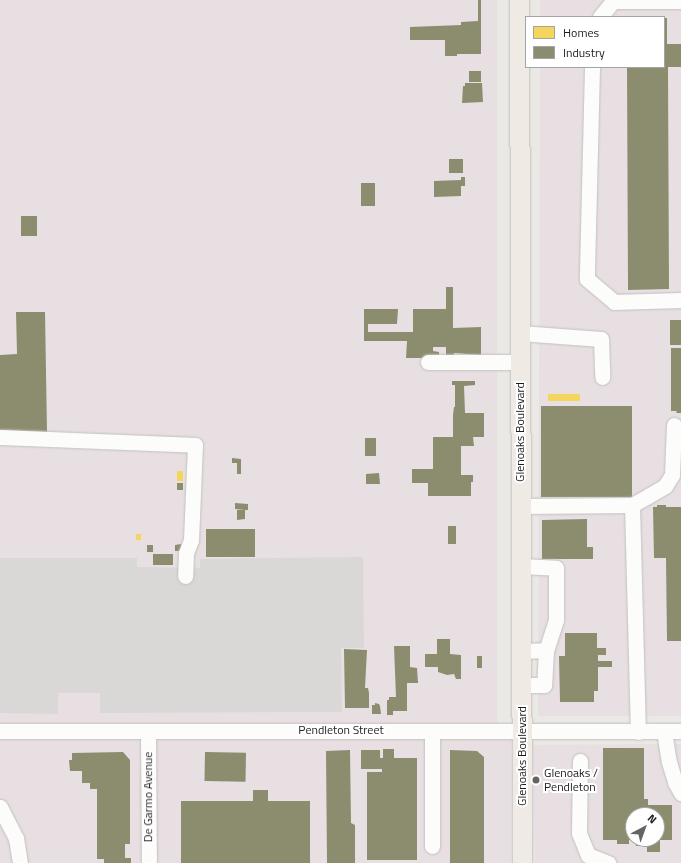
<!DOCTYPE html>
<html>
<head>
<meta charset="utf-8">
<style>
  body { margin:0 }
  #map { position:relative; width:681px; height:863px; overflow:hidden; background:#ebe9e5; font-family:"Titillium Web",sans-serif }
  div>[style] { position:absolute }
  .industrial>* { inset:0; background:#e8dfe3; transform-origin:0 0 }
  .religious>* { inset:0; background:#d9d8d6 }
  .homes>* { inset:0; background:#f6d55c; transform-origin:0 0 }
  .industry>* { inset:0; background:#8c8c6e; transform-origin:0 0 }
  .roads { filter:drop-shadow(0 0 1px #c2c1bf) drop-shadow(0 0 1px #c2c1bf) }
  .minor>* { height:15px; margin:-7.5px; padding:0 7.5px; transform-origin:7.5px; border-radius:7.5px; background:#fcfcfb }
  .major>* { height:19px; margin:-9.5px; padding:0 9.5px; transform-origin:9.5px; border-radius:9.5px; background:#efebe4 }
  .dots>* { width:11px; height:11px; translate:-50% -50%; box-sizing:border-box; border:2px solid #fff; border-radius:50% }
  span { translate:-50% -50%; white-space:nowrap; text-align:center; line-height:1.15; -webkit-text-stroke:4px #fff; paint-order:stroke }
  .street-label { font-size:12px; color:#1c1c1c }
  .poi-label { font-size:12px; color:#1c1c1c }
  .left { translate:0 -50%; text-align:left }
  .legend { position:absolute; left:525px; top:16px; width:140px; height:52px; box-sizing:border-box; background:#fff; border:1px solid #a4a4a4; margin:0; padding:5px 7px; list-style:none; font-size:12px; color:#1c1c1c }
  .legend li { display:flex; align-items:center; gap:8px; height:20px }
  .legend b { width:20px; border:1px solid #a4a4a4 }
  .north { position:absolute; left:625px; top:807px; width:40px; height:40px; box-sizing:border-box; background:#fff; border:1px solid #a4a4a4; border-radius:50%; rotate:41deg; font-size:11px; font-weight:700; line-height:16px; text-align:center; color:#1c1c1c }
  .north::after { content:''; display:block; margin:auto; width:14px; height:18px; background:#646462; clip-path:polygon(50% 0,100% 100%,50% 72%,0 100%) }
</style>
</head>
<body>
<div id="map">
  <div class="industrial">
    <div style="left:0;top:0;width:497px;height:728px"></div>
    <div style="clip-path:polygon(540px 0,681px 0,681px 716px,538px 716px,540px 67px,664px 67px,664px 17px,540px 17px)"></div>
    <div style="left:0;top:734px;width:145px;height:129px"></div>
    <div style="left:152px;top:735px;width:359px;height:128px"></div>
    <div style="clip-path:polygon(evenodd,681px 744px,681px 863px,535px 863px,533px 745px,681px 744px,633px 815px,657px 815px,657px 839px,633px 839px,633px 815px)"></div>
  </div>
  <div class="religious">
    <div style="clip-path:polygon(363px 557px,364px 648px,341px 648px,342px 712px,100px 713px,100px 693px,58px 693px,58px 714px,0 713px,0 558px,137px 558px,137px 567px,200px 568px,200px 559px)"></div>
  </div>
  <div class="homes">
    <div style="left:548px;top:394px;width:32px;height:7px"></div>
    <div style="left:177px;top:471px;width:6px;height:10px"></div>
    <div style="left:136px;top:534px;width:5px;height:6px"></div>
  </div>
  <div class="industry">
    <div style="clip-path:polygon(478px 0,481px 0,481px 54px,457px 54px,457px 56px,445px 56px,445px 40px,410px 40px,410px 27px,461px 25px,461px 22px,478px 21px)"></div>
    <div style="clip-path:polygon(664px 18px,667px 18px,667px 44px,681px 44px,681px 67px,668px 67px,669px 289px,628px 290px,627px 67px,664px 67px)"></div>
    <div style="left:469px;top:71px;width:12px;height:11px"></div>
    <div style="clip-path:polygon(465px 83px,482px 83px,483px 102px,462px 103px,463px 86px,465px 86px)"></div>
    <div style="left:449px;top:159px;width:14px;height:14px"></div>
    <div style="clip-path:polygon(461px 177px,465px 177px,465px 186px,461px 186px,461px 196px,434px 197px,434px 181px,461px 180px)"></div>
    <div style="left:361px;top:183px;width:14px;height:23px"></div>
    <div style="left:21px;top:216px;width:16px;height:20px"></div>
    <div style="clip-path:polygon(446px 287px,453px 287px,453px 328px,481px 327px,481px 355px,454px 353px,454px 357px,446px 357px,446px 347px,433px 347px,433px 351px,439px 352px,439px 358px,406px 358px,407px 341px,364px 341px,364px 309px,398px 309px,397px 324px,368px 324px,368px 332px,413px 332px,413px 309px,446px 309px)"></div>
    <div style="clip-path:polygon(16px 312px,45px 312px,47px 432px,0 432px,0 355px,17px 354px)"></div>
    <div style="left:670px;top:320px;width:11px;height:25px"></div>
    <div style="clip-path:polygon(671px 348px,681px 348px,681px 413px,676px 413px,677px 411px,671px 411px)"></div>
    <div style="clip-path:polygon(452px 381px,475px 381px,475px 385px,464px 386px,465px 413px,484px 413px,484px 437px,473px 437px,474px 446px,461px 446px,461px 475px,473px 475px,473px 482px,471px 482px,471px 496px,428px 496px,428px 483px,412px 483px,412px 469px,433px 469px,433px 437px,453px 437px,453px 415px,454px 407px,455px 407px,455px 385px,452px 385px)"></div>
    <div style="left:541px;top:406px;width:91px;height:91px"></div>
    <div style="left:365px;top:438px;width:11px;height:18px"></div>
    <div style="clip-path:polygon(232px 458px,241px 459px,241px 474px,237px 474px,237px 463px,232px 463px)"></div>
    <div style="clip-path:polygon(379px 473px,380px 484px,366px 484px,366px 474px)"></div>
    <div style="left:177px;top:483px;width:6px;height:7px"></div>
    <div style="clip-path:polygon(235px 503px,248px 504px,248px 510px,245px 510px,245px 519px,237px 520px,237px 510px,245px 510px,235px 509px)"></div>
    <div style="clip-path:polygon(657px 505px,666px 505px,666px 507px,681px 507px,681px 641px,667px 641px,666px 558px,654px 558px,653px 507px,657px 507px)"></div>
    <div style="clip-path:polygon(587px 519px,587px 547px,593px 547px,593px 559px,542px 559px,542px 520px)"></div>
    <div style="left:448px;top:526px;width:8px;height:18px"></div>
    <div style="left:206px;top:529px;width:49px;height:28px"></div>
    <div style="clip-path:polygon(181px 544px,181px 551px,175px 551px,175px 545px)"></div>
    <div style="left:147px;top:545px;width:6px;height:7px"></div>
    <div style="left:153px;top:554px;width:20px;height:11px"></div>
    <div style="clip-path:polygon(565px 633px,597px 633px,597px 648px,606px 648px,606px 655px,598px 655px,598px 661px,612px 661px,612px 667px,598px 667px,598px 691px,594px 691px,594px 702px,560px 702px,559px 656px,565px 656px)"></div>
    <div style="clip-path:polygon(437px 639px,450px 639px,450px 654px,461px 655px,461px 679px,456px 679px,454px 674px,447px 675px,438px 672px,438px 667px,425px 667px,425px 654px,437px 654px)"></div>
    <div style="clip-path:polygon(394px 646px,410px 646px,410px 667px,417px 668px,418px 683px,407px 683px,407px 711px,393px 711px,393px 715px,387px 715px,387px 700px,389px 700px,389px 697px,396px 697px)"></div>
    <div style="clip-path:polygon(344px 649px,367px 650px,365px 688px,368px 688px,369px 693px,369px 708px,345px 708px)"></div>
    <div style="left:477px;top:656px;width:5px;height:12px"></div>
    <div style="clip-path:polygon(375px 703px,379px 704px,380px 706px,381px 714px,372px 714px,372px 705px,375px 705px)"></div>
    <div style="clip-path:polygon(evenodd,603px 748px,644px 748px,644px 799px,648px 799px,648px 805px,672px 805px,672px 840px,660px 840px,660px 852px,647px 852px,647px 846px,636px 846px,636px 840px,629px 840px,629px 844px,617px 844px,617px 840px,603px 840px,603px 748px,633px 815px,657px 815px,657px 839px,633px 839px,633px 815px)"></div>
    <div style="clip-path:polygon(383px 749px,394px 749px,394px 758px,417px 758px,417px 860px,367px 860px,367px 772px,382px 772px,382px 769px,361px 769px,361px 750px,380px 750px,380px 758px,383px 758px)"></div>
    <div style="clip-path:polygon(350px 750px,351px 823px,355px 825px,355px 863px,327px 863px,326px 751px)"></div>
    <div style="clip-path:polygon(450px 750px,477px 751px,484px 757px,484px 863px,450px 863px)"></div>
    <div style="clip-path:polygon(123px 752px,130px 760px,130px 844px,125px 844px,125px 858px,131px 858px,131px 863px,104px 863px,104px 859px,97px 859px,97px 789px,90px 789px,90px 783px,82px 783px,82px 771px,70px 771px,69px 760px,72px 760px,72px 753px)"></div>
    <div style="left:205px;top:752px;width:41px;height:29px;rotate:1deg"></div>
    <div style="clip-path:polygon(253px 790px,268px 790px,268px 801px,310px 801px,310px 863px,181px 863px,181px 801px,253px 801px)"></div>
  </div>
  <div class="roads">
    <div class="minor">
      <div style="left:600px;top:17px;width:21px;rotate:-51deg"></div>
      <div style="left:613px;top:1px;width:68px"></div>
      <div style="left:592px;top:67px;width:212px;rotate:91.4deg"></div>
      <div style="left:587px;top:279px;width:35px;rotate:40deg"></div>
      <div style="left:614px;top:302px;width:67px;rotate:-1.7deg"></div>
      <div style="left:520px;top:333px;width:81px;rotate:4.2deg"></div>
      <div style="left:601px;top:339px;width:38px;rotate:88deg"></div>
      <div style="left:428px;top:362px;width:92px"></div>
      <div style="left:0;top:437px;width:195px;rotate:2.3deg"></div>
      <div style="left:195px;top:445px;width:95px;rotate:92.4deg"></div>
      <div style="left:191px;top:540px;width:14px;rotate:111deg"></div>
      <div style="left:186px;top:553px;width:23px;rotate:92deg"></div>
      <div style="left:632px;top:505px;width:227px;rotate:88.5deg"></div>
      <div style="left:521px;top:506px;width:111px;rotate:-0.5deg"></div>
      <div style="left:632px;top:505px;width:18px;rotate:-29deg"></div>
      <div style="left:648px;top:496px;width:20px;rotate:-30deg"></div>
      <div style="left:665px;top:486px;width:13px;rotate:-58deg"></div>
      <div style="left:672px;top:475px;width:50px;rotate:-87.7deg"></div>
      <div style="left:521px;top:566px;width:35px;rotate:3deg"></div>
      <div style="left:556px;top:568px;width:52px;rotate:90deg"></div>
      <div style="left:556px;top:620px;width:32px;rotate:108deg"></div>
      <div style="left:521px;top:651px;width:25px;rotate:-2deg"></div>
      <div style="left:546px;top:650px;width:35px;rotate:93deg"></div>
      <div style="left:544px;top:685px;width:23px;rotate:180deg"></div>
      <div style="left:0;top:731px;width:681px"></div>
      <div style="left:148px;top:731px;width:132px;rotate:89.6deg"></div>
      <div style="left:432px;top:731px;width:115px;rotate:90deg"></div>
      <div style="left:664px;top:731px;width:31px;rotate:81deg"></div>
      <div style="left:669px;top:762px;width:21px;rotate:73deg"></div>
      <div style="left:675px;top:782px;width:13px;rotate:61deg"></div>
      <div style="left:580px;top:761px;width:72px;rotate:90.8deg"></div>
      <div style="left:579px;top:833px;width:24px;rotate:68deg"></div>
      <div style="left:588px;top:855px;width:22px;rotate:22deg"></div>
      <div style="left:0;top:807px;width:35px;rotate:63deg"></div>
      <div style="left:16px;top:838px;width:25px;rotate:81deg"></div>
    </div>
    <div class="major">
      <div style="left:519px;top:0;width:863px;rotate:89.8deg"></div>
    </div>
  </div>
  <div class="dots">
    <div style="left:536px;top:780px;background:#646462"></div>
  </div>
  <div class="street-label">
    <span style="left:520px;top:432px;rotate:-90deg">Glenoaks Boulevard</span>
    <span style="left:341px;top:730px">Pendleton Street</span>
    <span style="left:522px;top:756px;rotate:-90deg">Glenoaks Boulevard</span>
    <span style="left:148px;top:797px;rotate:-90deg">De Garmo Avenue</span>
  </div>
  <div class="poi-label">
    <span class="left" style="left:544px;top:780px">Glenoaks /<br>Pendleton</span>
  </div>
  <ul class="legend">
  <li><b style="height:11px;background:#f6d55c"></b>Homes</li>
  <li><b style="height:11px;background:#8c8c6e"></b>Industry</li>
  </ul>
  <div class="north">N</div>
</div>
</body>
</html>
